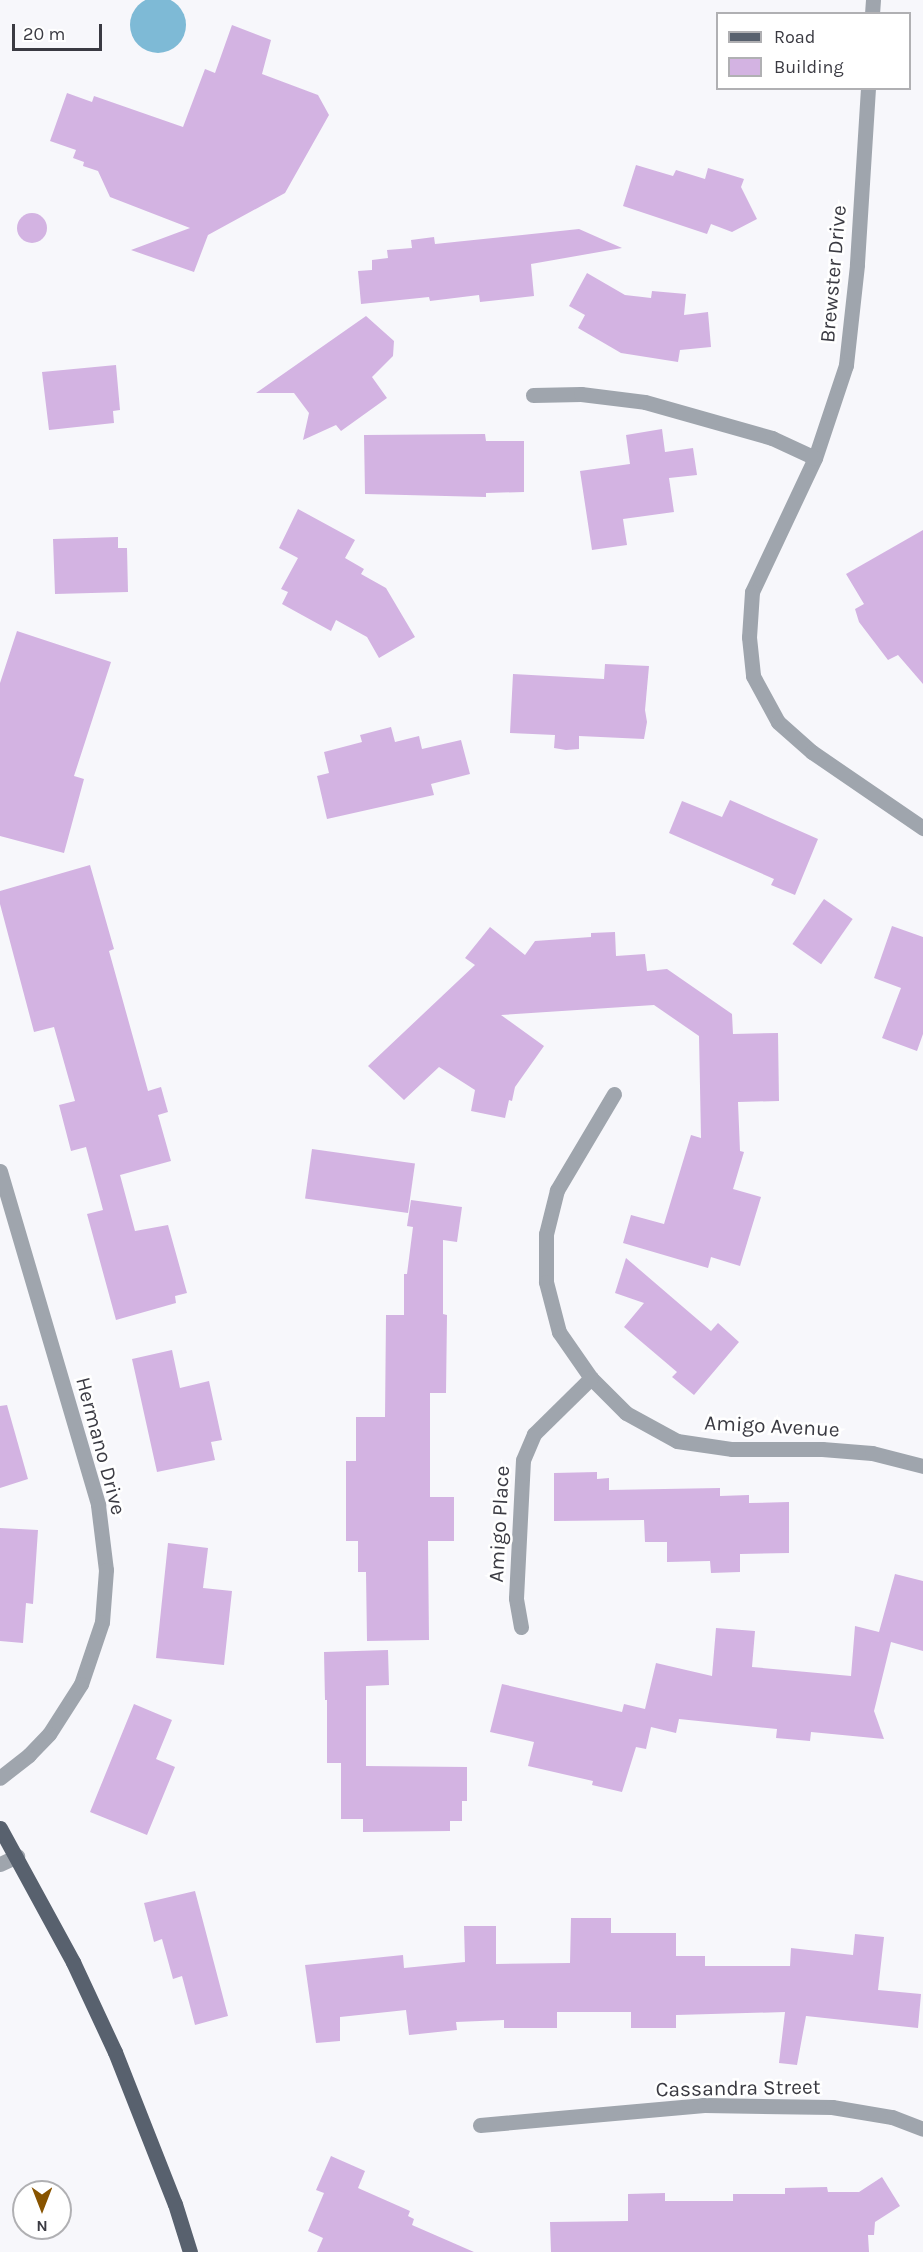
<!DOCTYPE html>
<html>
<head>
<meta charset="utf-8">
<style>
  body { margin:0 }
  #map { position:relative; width:923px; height:2252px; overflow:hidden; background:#f7f7fb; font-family:Karla,sans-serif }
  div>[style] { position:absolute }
  .water>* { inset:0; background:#7ebad6 }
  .round { border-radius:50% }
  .building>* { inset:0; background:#d3b3e2; transform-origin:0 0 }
  .minor>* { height:15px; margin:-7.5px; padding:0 7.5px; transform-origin:7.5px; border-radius:7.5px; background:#9fa5ad }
  .major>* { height:15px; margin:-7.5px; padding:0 7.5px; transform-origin:7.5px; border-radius:7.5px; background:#58616e }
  span { translate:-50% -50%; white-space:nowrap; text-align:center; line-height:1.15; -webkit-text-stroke:5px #fff; paint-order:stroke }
  .street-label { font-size:21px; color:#3a3a42 }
  .legend { position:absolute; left:716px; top:12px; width:195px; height:78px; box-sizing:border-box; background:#fff; border:2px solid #b0b0b3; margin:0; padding:8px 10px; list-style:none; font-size:18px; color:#3a3a42 }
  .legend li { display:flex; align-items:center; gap:12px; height:30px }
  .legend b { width:30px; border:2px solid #b0b0b3 }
  .north { position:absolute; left:12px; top:2180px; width:60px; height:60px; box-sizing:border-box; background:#fff; border:2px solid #b0b0b3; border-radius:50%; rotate:180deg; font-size:16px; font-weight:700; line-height:24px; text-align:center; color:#3a3a42 }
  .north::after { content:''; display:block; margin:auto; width:21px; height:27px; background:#885400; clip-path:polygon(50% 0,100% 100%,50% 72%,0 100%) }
  .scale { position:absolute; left:12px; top:24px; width:90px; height:27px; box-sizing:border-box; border:3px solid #3a3a42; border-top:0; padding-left:8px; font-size:18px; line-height:21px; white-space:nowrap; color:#3a3a42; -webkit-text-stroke:4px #fff; paint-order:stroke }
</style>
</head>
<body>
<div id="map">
  <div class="water">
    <div class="round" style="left:130px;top:-3px;width:56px;height:56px"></div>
  </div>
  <div class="building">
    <div style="clip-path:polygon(232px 25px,271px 40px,262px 74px,318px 95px,329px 115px,285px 193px,208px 235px,194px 272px,131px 250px,190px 228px,110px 197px,98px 171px,83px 166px,84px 162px,73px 158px,76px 150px,50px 141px,67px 93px,92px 102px,94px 96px,183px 127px,205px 69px,215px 73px)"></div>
    <div style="clip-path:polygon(636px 165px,673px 176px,676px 170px,705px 179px,708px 168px,744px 179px,741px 187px,757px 219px,732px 232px,711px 224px,707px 234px,623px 206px)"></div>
    <div class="round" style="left:17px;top:213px;width:30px;height:30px"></div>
    <div style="clip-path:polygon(579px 229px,622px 248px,531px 264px,534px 296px,480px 302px,479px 295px,430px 301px,429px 297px,361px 304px,358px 271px,372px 270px,372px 260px,388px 258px,387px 250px,412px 248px,411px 240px,434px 237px,435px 244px)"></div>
    <div style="clip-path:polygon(587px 273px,625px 295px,651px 298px,652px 291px,686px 294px,684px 315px,708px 312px,711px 347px,680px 350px,678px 362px,621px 353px,578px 328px,585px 315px,569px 306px)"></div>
    <div style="clip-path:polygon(366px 316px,394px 341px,393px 356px,372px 377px,387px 398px,341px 431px,336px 425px,303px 440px,309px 413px,294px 393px,256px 393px)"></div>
    <div style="clip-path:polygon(116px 365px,120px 410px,113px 411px,114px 423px,49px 430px,42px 372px)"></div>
    <div style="clip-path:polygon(662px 429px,665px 452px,693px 448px,697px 475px,669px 478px,674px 512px,623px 519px,627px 545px,592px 550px,580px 471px,630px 464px,626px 435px)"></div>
    <div style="clip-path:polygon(485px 434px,486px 441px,524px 441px,524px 492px,486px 493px,486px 497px,365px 494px,364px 435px)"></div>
    <div style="clip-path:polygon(298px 509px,355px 540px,345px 558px,364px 569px,361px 574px,386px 588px,415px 637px,379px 658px,367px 637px,336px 620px,331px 631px,282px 604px,288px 592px,281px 589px,298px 558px,279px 548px)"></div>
    <div style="clip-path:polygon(923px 530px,923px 684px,898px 655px,888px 660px,859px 622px,855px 609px,864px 604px,846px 574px)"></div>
    <div style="clip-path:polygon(118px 537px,118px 548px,127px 548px,128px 592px,55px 594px,53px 539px)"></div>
    <div style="clip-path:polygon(17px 631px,111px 662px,74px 776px,84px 779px,64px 853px,0 836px,0 683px)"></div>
    <div style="clip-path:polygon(605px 664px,649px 666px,645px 710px,647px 722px,644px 739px,579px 736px,579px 749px,566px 750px,554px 748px,555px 735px,510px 733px,513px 674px,604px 679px)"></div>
    <div style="clip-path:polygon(391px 727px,395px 742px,419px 736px,422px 749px,461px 740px,470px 774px,431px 784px,434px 795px,327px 819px,317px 776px,329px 773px,324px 752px,362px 742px,360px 735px)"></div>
    <div style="clip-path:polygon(730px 800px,818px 839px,795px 895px,771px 885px,774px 879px,669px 833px,682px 801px,722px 817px)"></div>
    <div style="clip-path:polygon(90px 865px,114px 949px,109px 951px,148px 1091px,161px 1087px,168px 1112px,158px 1115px,171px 1161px,120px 1175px,135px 1231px,168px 1225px,187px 1293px,175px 1296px,176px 1303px,116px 1320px,87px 1214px,103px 1210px,86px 1147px,71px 1151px,59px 1105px,75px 1101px,54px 1027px,34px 1032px,0 904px,0 891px)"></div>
    <div style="left:824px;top:899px;width:35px;height:55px;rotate:35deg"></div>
    <div style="clip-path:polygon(892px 926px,923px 937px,923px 1034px,917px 1051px,882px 1038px,901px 988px,874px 978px)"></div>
    <div style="clip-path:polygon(490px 927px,525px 955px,535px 941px,591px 937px,591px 933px,615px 932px,616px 956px,645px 954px,647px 971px,667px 969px,732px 1014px,733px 1034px,778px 1033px,779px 1101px,738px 1102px,740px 1151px,744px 1152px,733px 1189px,761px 1197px,740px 1266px,711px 1257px,708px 1268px,623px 1243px,631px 1215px,664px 1224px,691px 1135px,701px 1138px,699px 1036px,654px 1005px,501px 1015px,544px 1046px,515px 1087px,512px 1101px,509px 1100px,505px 1118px,471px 1111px,475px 1090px,439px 1067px,404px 1100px,368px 1066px,475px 965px,465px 958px)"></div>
    <div style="left:312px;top:1149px;width:104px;height:50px;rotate:8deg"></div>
    <div style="clip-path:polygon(411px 1200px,462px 1207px,457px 1242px,443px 1240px,443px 1314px,447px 1315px,446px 1393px,430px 1393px,430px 1497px,454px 1497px,454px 1541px,428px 1541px,429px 1640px,367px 1641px,366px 1572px,358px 1572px,358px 1541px,346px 1541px,346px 1461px,356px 1461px,356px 1417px,385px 1417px,386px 1315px,404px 1315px,404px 1274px,407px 1274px,413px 1227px,407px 1226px)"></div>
    <div style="clip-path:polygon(626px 1258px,711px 1331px,718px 1323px,739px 1342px,694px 1395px,672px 1377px,677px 1372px,624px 1327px,644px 1303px,615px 1293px)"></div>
    <div style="clip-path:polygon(172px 1350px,180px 1388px,209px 1381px,222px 1440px,211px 1442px,215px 1460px,157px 1472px,132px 1359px)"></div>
    <div style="clip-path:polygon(7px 1405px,28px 1479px,0 1488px,0 1406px)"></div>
    <div style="clip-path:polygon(597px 1472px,597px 1479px,609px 1478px,609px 1490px,720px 1488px,720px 1496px,749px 1495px,749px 1503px,789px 1502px,789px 1553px,740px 1554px,740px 1572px,711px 1573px,710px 1561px,667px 1562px,667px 1542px,645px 1542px,644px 1520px,554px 1521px,554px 1473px)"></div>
    <div style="clip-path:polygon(0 1528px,38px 1530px,33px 1604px,26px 1603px,23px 1643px,0 1641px)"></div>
    <div style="clip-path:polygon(168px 1543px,208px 1548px,203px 1588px,232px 1591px,224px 1665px,156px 1658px)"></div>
    <div style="clip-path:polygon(895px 1574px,923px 1581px,923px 1651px,891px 1642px,874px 1711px,884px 1739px,811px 1732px,810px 1741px,776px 1738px,777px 1729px,679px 1719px,676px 1733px,651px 1727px,646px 1749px,636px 1747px,622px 1792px,592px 1785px,593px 1781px,528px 1766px,534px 1742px,490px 1732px,502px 1684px,622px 1712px,624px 1704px,645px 1709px,656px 1663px,712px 1676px,716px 1628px,755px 1631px,752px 1667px,851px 1676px,855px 1626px,879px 1632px)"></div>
    <div style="clip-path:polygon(388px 1650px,389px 1685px,366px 1686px,366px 1766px,467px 1767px,467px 1801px,462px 1801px,462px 1821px,450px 1821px,450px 1831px,363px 1832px,363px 1819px,341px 1819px,341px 1763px,327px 1763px,327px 1700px,325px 1700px,324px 1652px)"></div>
    <div style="clip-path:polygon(134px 1704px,172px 1720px,156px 1759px,175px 1767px,147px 1835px,90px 1812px)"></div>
    <div style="clip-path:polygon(195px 1891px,228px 2016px,195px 2025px,182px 1976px,173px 1979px,162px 1939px,154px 1942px,144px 1903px)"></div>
    <div style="clip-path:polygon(571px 1918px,611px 1918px,611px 1933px,676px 1933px,676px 1956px,705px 1956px,705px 1966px,790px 1966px,791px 1948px,853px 1955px,855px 1934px,884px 1937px,878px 1990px,921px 1994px,918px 2028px,806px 2016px,797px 2065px,779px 2063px,785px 2012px,676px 2015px,676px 2028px,631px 2028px,631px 2012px,557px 2012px,557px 2028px,504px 2028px,504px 2020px,456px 2022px,457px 2030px,409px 2035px,406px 2010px,340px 2017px,340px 2041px,316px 2043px,305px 1965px,403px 1955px,404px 1968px,465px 1962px,464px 1926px,496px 1926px,496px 1964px,570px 1963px)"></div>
    <div style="clip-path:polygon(331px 2156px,365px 2171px,358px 2188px,410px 2211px,408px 2216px,414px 2219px,412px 2225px,474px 2252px,317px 2252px,323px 2238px,308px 2231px,324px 2193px,316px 2190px)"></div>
    <div style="clip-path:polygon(882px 2177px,900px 2206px,875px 2222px,874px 2235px,868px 2235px,869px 2252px,551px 2252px,550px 2222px,628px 2221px,628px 2194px,665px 2193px,665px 2201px,733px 2201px,733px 2194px,785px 2194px,785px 2188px,827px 2187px,828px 2192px,859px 2192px)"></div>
  </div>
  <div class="minor">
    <div style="left:872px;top:14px;width:14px;rotate:-86deg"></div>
    <div style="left:868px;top:88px;width:177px;rotate:93.6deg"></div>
    <div style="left:857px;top:265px;width:101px;rotate:96.3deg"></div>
    <div style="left:846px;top:365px;width:98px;rotate:108.4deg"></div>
    <div style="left:815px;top:458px;width:148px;rotate:115.2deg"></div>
    <div style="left:752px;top:592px;width:45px;rotate:93.8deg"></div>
    <div style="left:749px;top:637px;width:39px;rotate:84deg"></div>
    <div style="left:753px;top:676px;width:52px;rotate:61.5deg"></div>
    <div style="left:778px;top:722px;width:45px;rotate:41.4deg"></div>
    <div style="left:812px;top:752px;width:135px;rotate:34.4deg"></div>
    <div style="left:533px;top:395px;width:48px;rotate:-1.2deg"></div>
    <div style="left:581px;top:394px;width:64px;rotate:7.1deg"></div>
    <div style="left:645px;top:402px;width:132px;rotate:15.8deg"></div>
    <div style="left:772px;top:438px;width:47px;rotate:24.9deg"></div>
    <div style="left:614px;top:1094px;width:112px;rotate:120.7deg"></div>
    <div style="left:557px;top:1190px;width:45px;rotate:104deg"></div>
    <div style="left:546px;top:1234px;width:48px;rotate:90deg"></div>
    <div style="left:546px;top:1282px;width:52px;rotate:75.4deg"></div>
    <div style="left:559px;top:1332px;width:56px;rotate:55.2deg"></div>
    <div style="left:591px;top:1378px;width:49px;rotate:45deg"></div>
    <div style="left:626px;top:1413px;width:58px;rotate:28.8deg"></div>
    <div style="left:677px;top:1441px;width:56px;rotate:8.3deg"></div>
    <div style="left:732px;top:1449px;width:90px"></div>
    <div style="left:822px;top:1449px;width:50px;rotate:4.6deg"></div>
    <div style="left:872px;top:1453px;width:53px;rotate:14.3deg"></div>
    <div style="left:0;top:1171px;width:348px;rotate:73.6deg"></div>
    <div style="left:98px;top:1505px;width:65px;rotate:83deg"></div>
    <div style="left:106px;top:1570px;width:52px;rotate:94.4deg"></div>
    <div style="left:102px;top:1622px;width:65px;rotate:108.7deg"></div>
    <div style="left:81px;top:1684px;width:59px;rotate:122.6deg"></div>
    <div style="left:49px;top:1734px;width:29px;rotate:134deg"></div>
    <div style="left:29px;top:1755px;width:37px;rotate:142deg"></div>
    <div style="left:521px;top:1627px;width:29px;rotate:-100deg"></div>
    <div style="left:516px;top:1598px;width:138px;rotate:-87.1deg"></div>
    <div style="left:523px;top:1460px;width:28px;rotate:-67deg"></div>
    <div style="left:534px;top:1434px;width:80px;rotate:-44.5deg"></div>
    <div style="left:0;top:1864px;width:19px;rotate:-25deg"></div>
    <div style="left:480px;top:2125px;width:225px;rotate:-5.1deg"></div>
    <div style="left:704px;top:2105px;width:128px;rotate:0.9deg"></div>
    <div style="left:832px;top:2107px;width:61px;rotate:9.5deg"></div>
    <div style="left:892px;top:2117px;width:33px;rotate:21deg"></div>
  </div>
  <div class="major">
    <div style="left:0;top:1828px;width:153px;rotate:61.4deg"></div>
    <div style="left:73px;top:1962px;width:99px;rotate:65deg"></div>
    <div style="left:115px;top:2052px;width:163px;rotate:68.5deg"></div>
    <div style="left:175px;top:2204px;width:50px;rotate:72.6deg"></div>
  </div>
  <div class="street-label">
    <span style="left:833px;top:274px;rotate:-85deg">Brewster Drive</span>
    <span style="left:772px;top:1426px;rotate:3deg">Amigo Avenue</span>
    <span style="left:101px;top:1446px;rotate:75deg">Hermano Drive</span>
    <span style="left:499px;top:1524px;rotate:-87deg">Amigo Place</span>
    <span style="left:738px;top:2088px;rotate:-1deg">Cassandra Street</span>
  </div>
  <ul class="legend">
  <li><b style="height:8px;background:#58616e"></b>Road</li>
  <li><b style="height:16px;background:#d3b3e2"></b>Building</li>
  </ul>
  <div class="north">N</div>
  <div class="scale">20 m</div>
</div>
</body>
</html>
